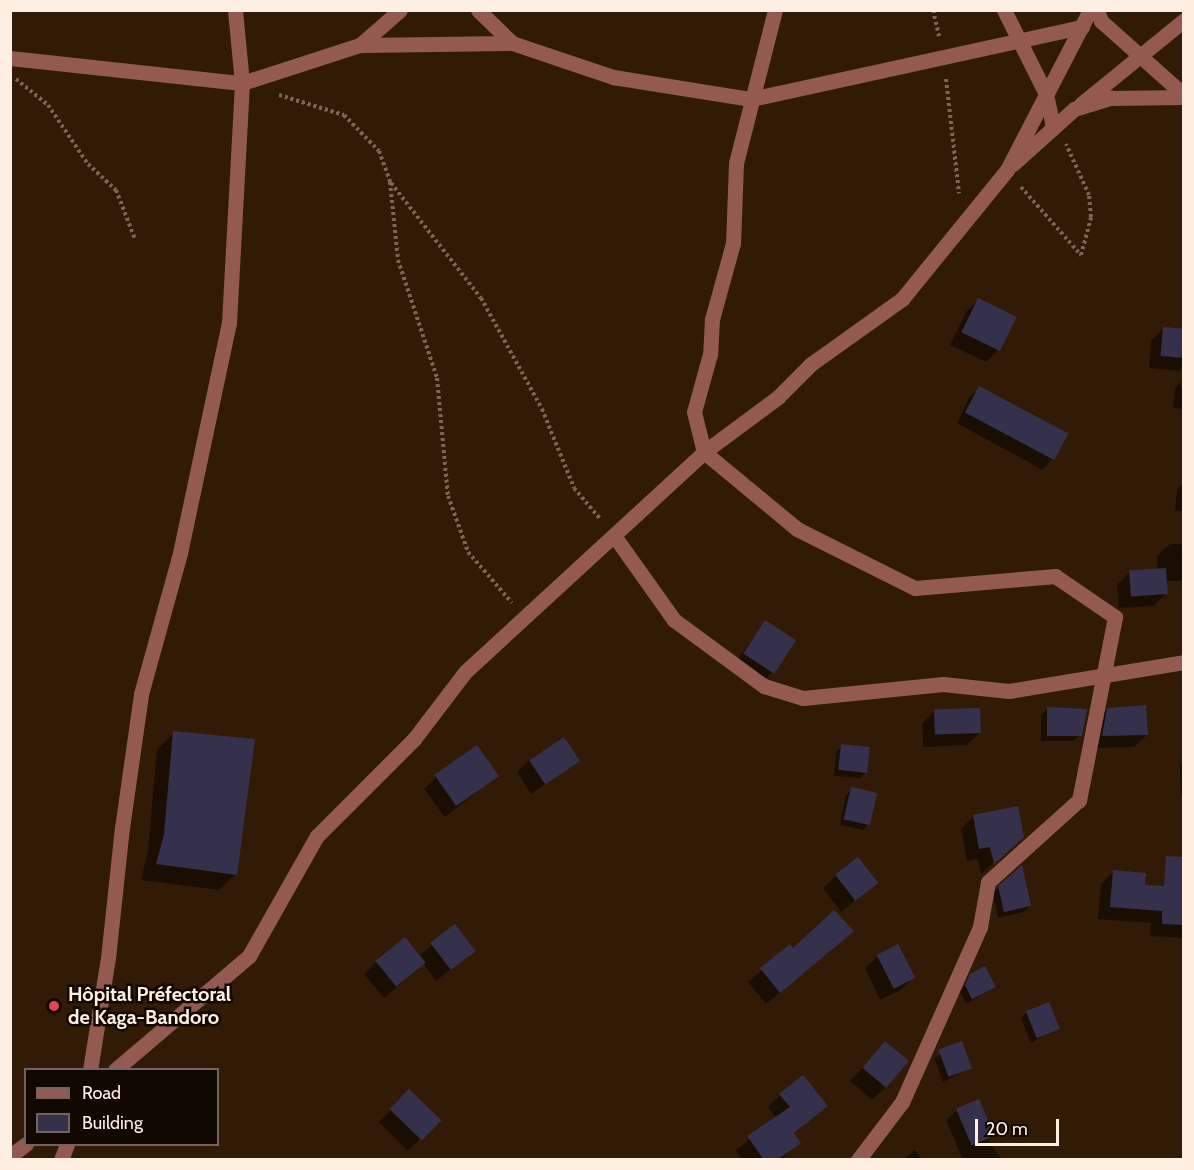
<!DOCTYPE html>
<html>
<head>
<meta charset="utf-8">
<style>
  body { margin:0 }
  #map { position:relative; width:1194px; height:1170px; overflow:hidden; background:#321b06; font-family:Cabin,sans-serif }
  div>[style] { position:absolute }
  .shadow>* { inset:0; background:#0007; transform-origin:0 0 }
  .building>* { inset:0; background:#35314d; transform-origin:0 0 }
  .path>* { height:4px; margin-top:-2px; transform-origin:0; background:repeating-linear-gradient(90deg,#7a6654 0 3px,transparent 0 6px) }
  .minor>* { height:15px; margin:-7.5px; padding:0 7.5px; transform-origin:7.5px; border-radius:7.5px; background:#945a51 }
  .dots>* { width:16px; height:16px; translate:-50% -50%; box-sizing:border-box; border:3px solid #120802; border-radius:50% }
  span { translate:-50% -50%; white-space:nowrap; text-align:center; line-height:1.15; -webkit-text-stroke:5px #120802; paint-order:stroke }
  .poi-label { font-size:20px; color:#ffeee2; font-weight:700 }
  .left { translate:0 -50%; text-align:left }
  .frame { position:absolute; inset:0; border:12px solid #ffeee2; pointer-events:none }
  .legend { position:absolute; left:24px; top:1068px; width:195px; height:78px; box-sizing:border-box; background:#120802; border:2px solid #71645c; margin:0; padding:8px 10px; list-style:none; font-size:18px; color:#ffeee2 }
  .legend li { display:flex; align-items:center; gap:12px; height:30px }
  .legend b { width:30px; border:2px solid #71645c }
  .scale { position:absolute; left:975px; top:1119px; width:84px; height:27px; box-sizing:border-box; border:3px solid #ffeee2; border-top:0; padding-left:8px; font-size:18px; line-height:21px; white-space:nowrap; color:#ffeee2; -webkit-text-stroke:4px #120802; paint-order:stroke }
</style>
</head>
<body>
<div id="map">
  <div class="shadow">
    <div style="clip-path:polygon(979px 300px,999px 350px,986px 362px,950px 345px,966px 312px)"></div>
    <div style="clip-path:polygon(1164px 328px,1184px 330px,1184px 367px,1179px 371px,1149px 368px,1151px 341px)"></div>
    <div style="clip-path:polygon(1181px 382px,1184px 409px,1173px 408px,1175px 388px)"></div>
    <div style="clip-path:polygon(979px 388px,1052px 459px,1042px 470px,957px 423px,969px 398px)"></div>
    <div style="clip-path:polygon(1184px 483px,1184px 511px,1175px 511px,1177px 489px)"></div>
    <div style="clip-path:polygon(1170px 544px,1184px 544px,1184px 581px,1165px 581px,1166px 593px,1154px 606px,1119px 608px,1117px 585px,1130px 572px,1158px 570px,1157px 556px)"></div>
    <div style="clip-path:polygon(765px 622px,772px 672px,760px 685px,732px 666px)"></div>
    <div style="clip-path:polygon(1047px 709px,1080px 735px,1074px 741px,1041px 741px,1041px 715px)"></div>
    <div style="clip-path:polygon(1108px 709px,1147px 735px,1134px 747px,1090px 748px,1095px 722px)"></div>
    <div style="clip-path:polygon(934px 711px,980px 732px,967px 745px,923px 747px,922px 724px)"></div>
    <div style="clip-path:polygon(174px 733px,236px 874px,219px 890px,141px 880px,148px 851px,157px 749px)"></div>
    <div style="clip-path:polygon(842px 746px,866px 772px,860px 778px,834px 776px,836px 752px)"></div>
    <div style="clip-path:polygon(529px 760px,578px 760px,531px 794px,517px 772px)"></div>
    <div style="clip-path:polygon(1184px 761px,1184px 795px,1181px 795px,1180px 764px)"></div>
    <div style="clip-path:polygon(497px 776px,445px 817px,424px 789px,436px 777px)"></div>
    <div style="clip-path:polygon(852px 789px,869px 824px,863px 830px,840px 825px,846px 795px)"></div>
    <div style="clip-path:polygon(973px 817px,1009px 849px,981px 874px,978px 859px,967px 861px,961px 829px)"></div>
    <div style="clip-path:polygon(1114px 871px,1143px 886px,1184px 889px,1184px 938px,1150px 936px,1151px 923px,1098px 919px,1101px 884px)"></div>
    <div style="clip-path:polygon(836px 876px,876px 883px,841px 912px,823px 888px)"></div>
    <div style="clip-path:polygon(999px 887px,1030px 906px,1024px 912px,998px 918px,993px 893px)"></div>
    <div style="clip-path:polygon(455px 926px,473px 951px,436px 981px,424px 964px,384px 998px,364px 974px,376px 962px,419px 956px)"></div>
    <div style="clip-path:polygon(839px 943px,766px 1004px,748px 982px,789px 946px,793px 950px)"></div>
    <div style="clip-path:polygon(878px 956px,913px 978px,901px 990px,880px 1000px,865px 968px)"></div>
    <div style="clip-path:polygon(971px 975px,994px 987px,966px 1004px,960px 992px)"></div>
    <div style="clip-path:polygon(1027px 1012px,1058px 1028px,1031px 1043px,1021px 1018px)"></div>
    <div style="clip-path:polygon(885px 1043px,885px 1088px,872px 1100px,850px 1081px)"></div>
    <div style="clip-path:polygon(961px 1043px,971px 1067px,943px 1082px,934px 1058px)"></div>
    <div style="left:410px;top:1091px;width:41px;height:44px;rotate:45deg"></div>
    <div style="clip-path:polygon(780px 1095px,826px 1106px,794px 1134px,799px 1143px,781px 1160px,743px 1160px,736px 1150px,776px 1118px,768px 1107px)"></div>
    <div style="clip-path:polygon(957px 1110px,993px 1136px,988px 1141px,1002px 1160px,963px 1160px,946px 1120px)"></div>
    <div style="clip-path:polygon(915px 1150px,922px 1160px,903px 1160px)"></div>
  </div>
  <div class="building">
    <div style="left:978px;top:298px;width:43px;height:38px;rotate:26deg"></div>
    <div style="left:1163px;top:327px;width:21px;height:29px;rotate:5deg"></div>
    <div style="left:979px;top:386px;width:101px;height:30px;rotate:28deg"></div>
    <div style="left:1166px;top:568px;width:26px;height:37px;rotate:86deg"></div>
    <div style="left:765px;top:620px;width:37px;height:40px;rotate:33deg"></div>
    <div style="clip-path:polygon(1146px 705px,1148px 735px,1102px 736px,1107px 708px)"></div>
    <div style="clip-path:polygon(1047px 707px,1087px 709px,1082px 736px,1047px 736px)"></div>
    <div style="left:980px;top:708px;width:25px;height:46px;rotate:88deg"></div>
    <div style="clip-path:polygon(173px 731px,255px 739px,237px 875px,156px 864px,164px 834px)"></div>
    <div style="left:564px;top:737px;width:29px;height:42px;rotate:56deg"></div>
    <div style="left:841px;top:744px;width:29px;height:26px;rotate:6deg"></div>
    <div style="left:477px;top:745px;width:38px;height:52px;rotate:55deg"></div>
    <div style="left:851px;top:787px;width:27px;height:33px;rotate:13deg"></div>
    <div style="clip-path:polygon(1018px 806px,1024px 837px,994px 864px,990px 847px,979px 849px,973px 815px)"></div>
    <div style="clip-path:polygon(1166px 856px,1184px 857px,1184px 925px,1162px 924px,1162px 911px,1110px 907px,1113px 870px,1146px 873px,1145px 885px,1164px 886px)"></div>
    <div style="left:858px;top:857px;width:33px;height:29px;rotate:52deg"></div>
    <div style="clip-path:polygon(1022px 865px,1031px 906px,1004px 912px,998px 886px)"></div>
    <div style="clip-path:polygon(834px 910px,854px 931px,780px 993px,760px 968px,790px 944px,793px 948px)"></div>
    <div style="left:455px;top:924px;width:34px;height:31px;rotate:53deg"></div>
    <div style="left:405px;top:937px;width:33px;height:38px;rotate:51deg"></div>
    <div style="left:898px;top:944px;width:38px;height:24px;rotate:63deg"></div>
    <div style="clip-path:polygon(985px 966px,996px 987px,972px 999px,965px 985px,970px 974px)"></div>
    <div style="left:1049px;top:1002px;width:29px;height:25px;rotate:68deg"></div>
    <div style="left:885px;top:1041px;width:31px;height:35px;rotate:40deg"></div>
    <div style="left:962px;top:1041px;width:29px;height:25px;rotate:70deg"></div>
    <div style="clip-path:polygon(803px 1075px,828px 1106px,794px 1133px,801px 1143px,777px 1160px,764px 1160px,747px 1136px,790px 1107px,779px 1094px)"></div>
    <div style="left:409px;top:1089px;width:45px;height:28px;rotate:44deg"></div>
    <div style="left:979px;top:1099px;width:40px;height:25px;rotate:67deg"></div>
  </div>
  <div class="path">
    <div style="left:933px;top:10px;width:27px;rotate:77deg"></div>
    <div style="left:10px;top:13px;width:3px;rotate:-72deg"></div>
    <div style="left:16px;top:79px;width:41px;rotate:39.1deg"></div>
    <div style="left:48px;top:105px;width:71px;rotate:55.9deg"></div>
    <div style="left:88px;top:164px;width:38px;rotate:43deg"></div>
    <div style="left:116px;top:190px;width:53px;rotate:68.8deg"></div>
    <div style="left:946px;top:79px;width:115px;rotate:83.5deg"></div>
    <div style="left:279px;top:95px;width:68px;rotate:17.1deg"></div>
    <div style="left:344px;top:115px;width:50px;rotate:45.8deg"></div>
    <div style="left:379px;top:151px;width:33px;rotate:70deg"></div>
    <div style="left:390px;top:182px;width:78px;rotate:84.1deg"></div>
    <div style="left:398px;top:260px;width:124px;rotate:71.7deg"></div>
    <div style="left:437px;top:378px;width:119px;rotate:84.7deg"></div>
    <div style="left:448px;top:496px;width:59px;rotate:70.3deg"></div>
    <div style="left:468px;top:552px;width:67px;rotate:49.2deg"></div>
    <div style="left:391px;top:183px;width:146px;rotate:52deg"></div>
    <div style="left:481px;top:298px;width:127px;rotate:61.2deg"></div>
    <div style="left:542px;top:409px;width:85px;rotate:67.9deg"></div>
    <div style="left:574px;top:488px;width:42px;rotate:49.8deg"></div>
    <div style="left:1021px;top:187px;width:91px;rotate:48.6deg"></div>
    <div style="left:1081px;top:255px;width:39px;rotate:-75deg"></div>
    <div style="left:1091px;top:217px;width:22px;rotate:-95deg"></div>
    <div style="left:1089px;top:195px;width:56px;rotate:-114.3deg"></div>
  </div>
  <div class="minor">
    <div style="left:478px;top:10px;width:47px;rotate:44.1deg"></div>
    <div style="left:775px;top:10px;width:158px;rotate:104.3deg"></div>
    <div style="left:736px;top:163px;width:80px;rotate:92.1deg"></div>
    <div style="left:733px;top:243px;width:79px;rotate:105.4deg"></div>
    <div style="left:712px;top:319px;width:35px;rotate:93deg"></div>
    <div style="left:710px;top:354px;width:60px;rotate:105.4deg"></div>
    <div style="left:694px;top:412px;width:41px;rotate:76deg"></div>
    <div style="left:704px;top:452px;width:121px;rotate:39.6deg"></div>
    <div style="left:797px;top:529px;width:132px;rotate:26.6deg"></div>
    <div style="left:915px;top:588px;width:141px;rotate:-4.9deg"></div>
    <div style="left:1055px;top:576px;width:73px;rotate:34.3deg"></div>
    <div style="left:1115px;top:617px;width:187px;rotate:101.1deg"></div>
    <div style="left:1079px;top:800px;width:122px;rotate:138deg"></div>
    <div style="left:988px;top:882px;width:46px;rotate:100.1deg"></div>
    <div style="left:980px;top:927px;width:192px;rotate:114deg"></div>
    <div style="left:902px;top:1102px;width:73px;rotate:127.2deg"></div>
    <div style="left:1004px;top:10px;width:94px;rotate:63.4deg"></div>
    <div style="left:1046px;top:94px;width:34px;rotate:78deg"></div>
    <div style="left:1097px;top:10px;width:12px;rotate:70deg"></div>
    <div style="left:1101px;top:21px;width:111px;rotate:41.7deg"></div>
    <div style="left:360px;top:45px;width:53px;rotate:-41.2deg"></div>
    <div style="left:10px;top:58px;width:233px;rotate:6.2deg"></div>
    <div style="left:242px;top:83px;width:124px;rotate:-17.9deg"></div>
    <div style="left:360px;top:45px;width:152px;rotate:-0.8deg"></div>
    <div style="left:512px;top:43px;width:107px;rotate:18.6deg"></div>
    <div style="left:613px;top:77px;width:140px;rotate:9.1deg"></div>
    <div style="left:751px;top:99px;width:339px;rotate:-12.3deg"></div>
    <div style="left:1081px;top:104px;width:133px;rotate:-39.2deg"></div>
    <div style="left:1013px;top:164px;width:82px;rotate:-42deg"></div>
    <div style="left:1074px;top:109px;width:39px;rotate:-17deg"></div>
    <div style="left:1111px;top:98px;width:73px;rotate:-0.8deg"></div>
    <div style="left:615px;top:537px;width:102px;rotate:54.6deg"></div>
    <div style="left:674px;top:620px;width:112px;rotate:36.3deg"></div>
    <div style="left:764px;top:686px;width:41px;rotate:17.1deg"></div>
    <div style="left:803px;top:698px;width:141px;rotate:-5.7deg"></div>
    <div style="left:943px;top:684px;width:66px;rotate:6.1deg"></div>
    <div style="left:1009px;top:691px;width:177px;rotate:-9.4deg"></div>
    <div style="left:90px;top:1070px;width:113px;rotate:-80.9deg"></div>
    <div style="left:108px;top:958px;width:131px;rotate:-83.9deg"></div>
    <div style="left:122px;top:828px;width:135px;rotate:-81.9deg"></div>
    <div style="left:141px;top:694px;width:146px;rotate:-74.5deg"></div>
    <div style="left:180px;top:553px;width:235px;rotate:-78deg"></div>
    <div style="left:229px;top:323px;width:240px;rotate:-86.9deg"></div>
    <div style="left:242px;top:83px;width:73px;rotate:-95.5deg"></div>
    <div style="left:115px;top:1070px;width:176px;rotate:-40.4deg"></div>
    <div style="left:249px;top:956px;width:138px;rotate:-60.5deg"></div>
    <div style="left:317px;top:836px;width:137px;rotate:-45deg"></div>
    <div style="left:414px;top:739px;width:84px;rotate:-52.7deg"></div>
    <div style="left:465px;top:672px;width:325px;rotate:-42.6deg"></div>
    <div style="left:704px;top:452px;width:92px;rotate:-36.6deg"></div>
    <div style="left:778px;top:397px;width:47px;rotate:-45deg"></div>
    <div style="left:811px;top:364px;width:112px;rotate:-35.5deg"></div>
    <div style="left:902px;top:299px;width:166px;rotate:-50.9deg"></div>
    <div style="left:1007px;top:170px;width:180px;rotate:-62.6deg"></div>
    <div style="left:10px;top:1156px;width:20px;rotate:-37deg"></div>
    <div style="left:61px;top:1160px;width:17px;rotate:-69deg"></div>
  </div>
  <div class="dots">
    <div style="left:54px;top:1006px;background:#e0444e"></div>
  </div>
  <div class="poi-label">
    <span class="left" style="left:68px;top:1006px">Hôpital Préfectoral<br>de Kaga-Bandoro</span>
  </div>
  <div class="frame"></div>
  <ul class="legend">
  <li><b style="height:8px;background:#945a51"></b>Road</li>
  <li><b style="height:16px;background:#35314d"></b>Building</li>
  </ul>
  <div class="scale">20 m</div>
</div>
</body>
</html>
